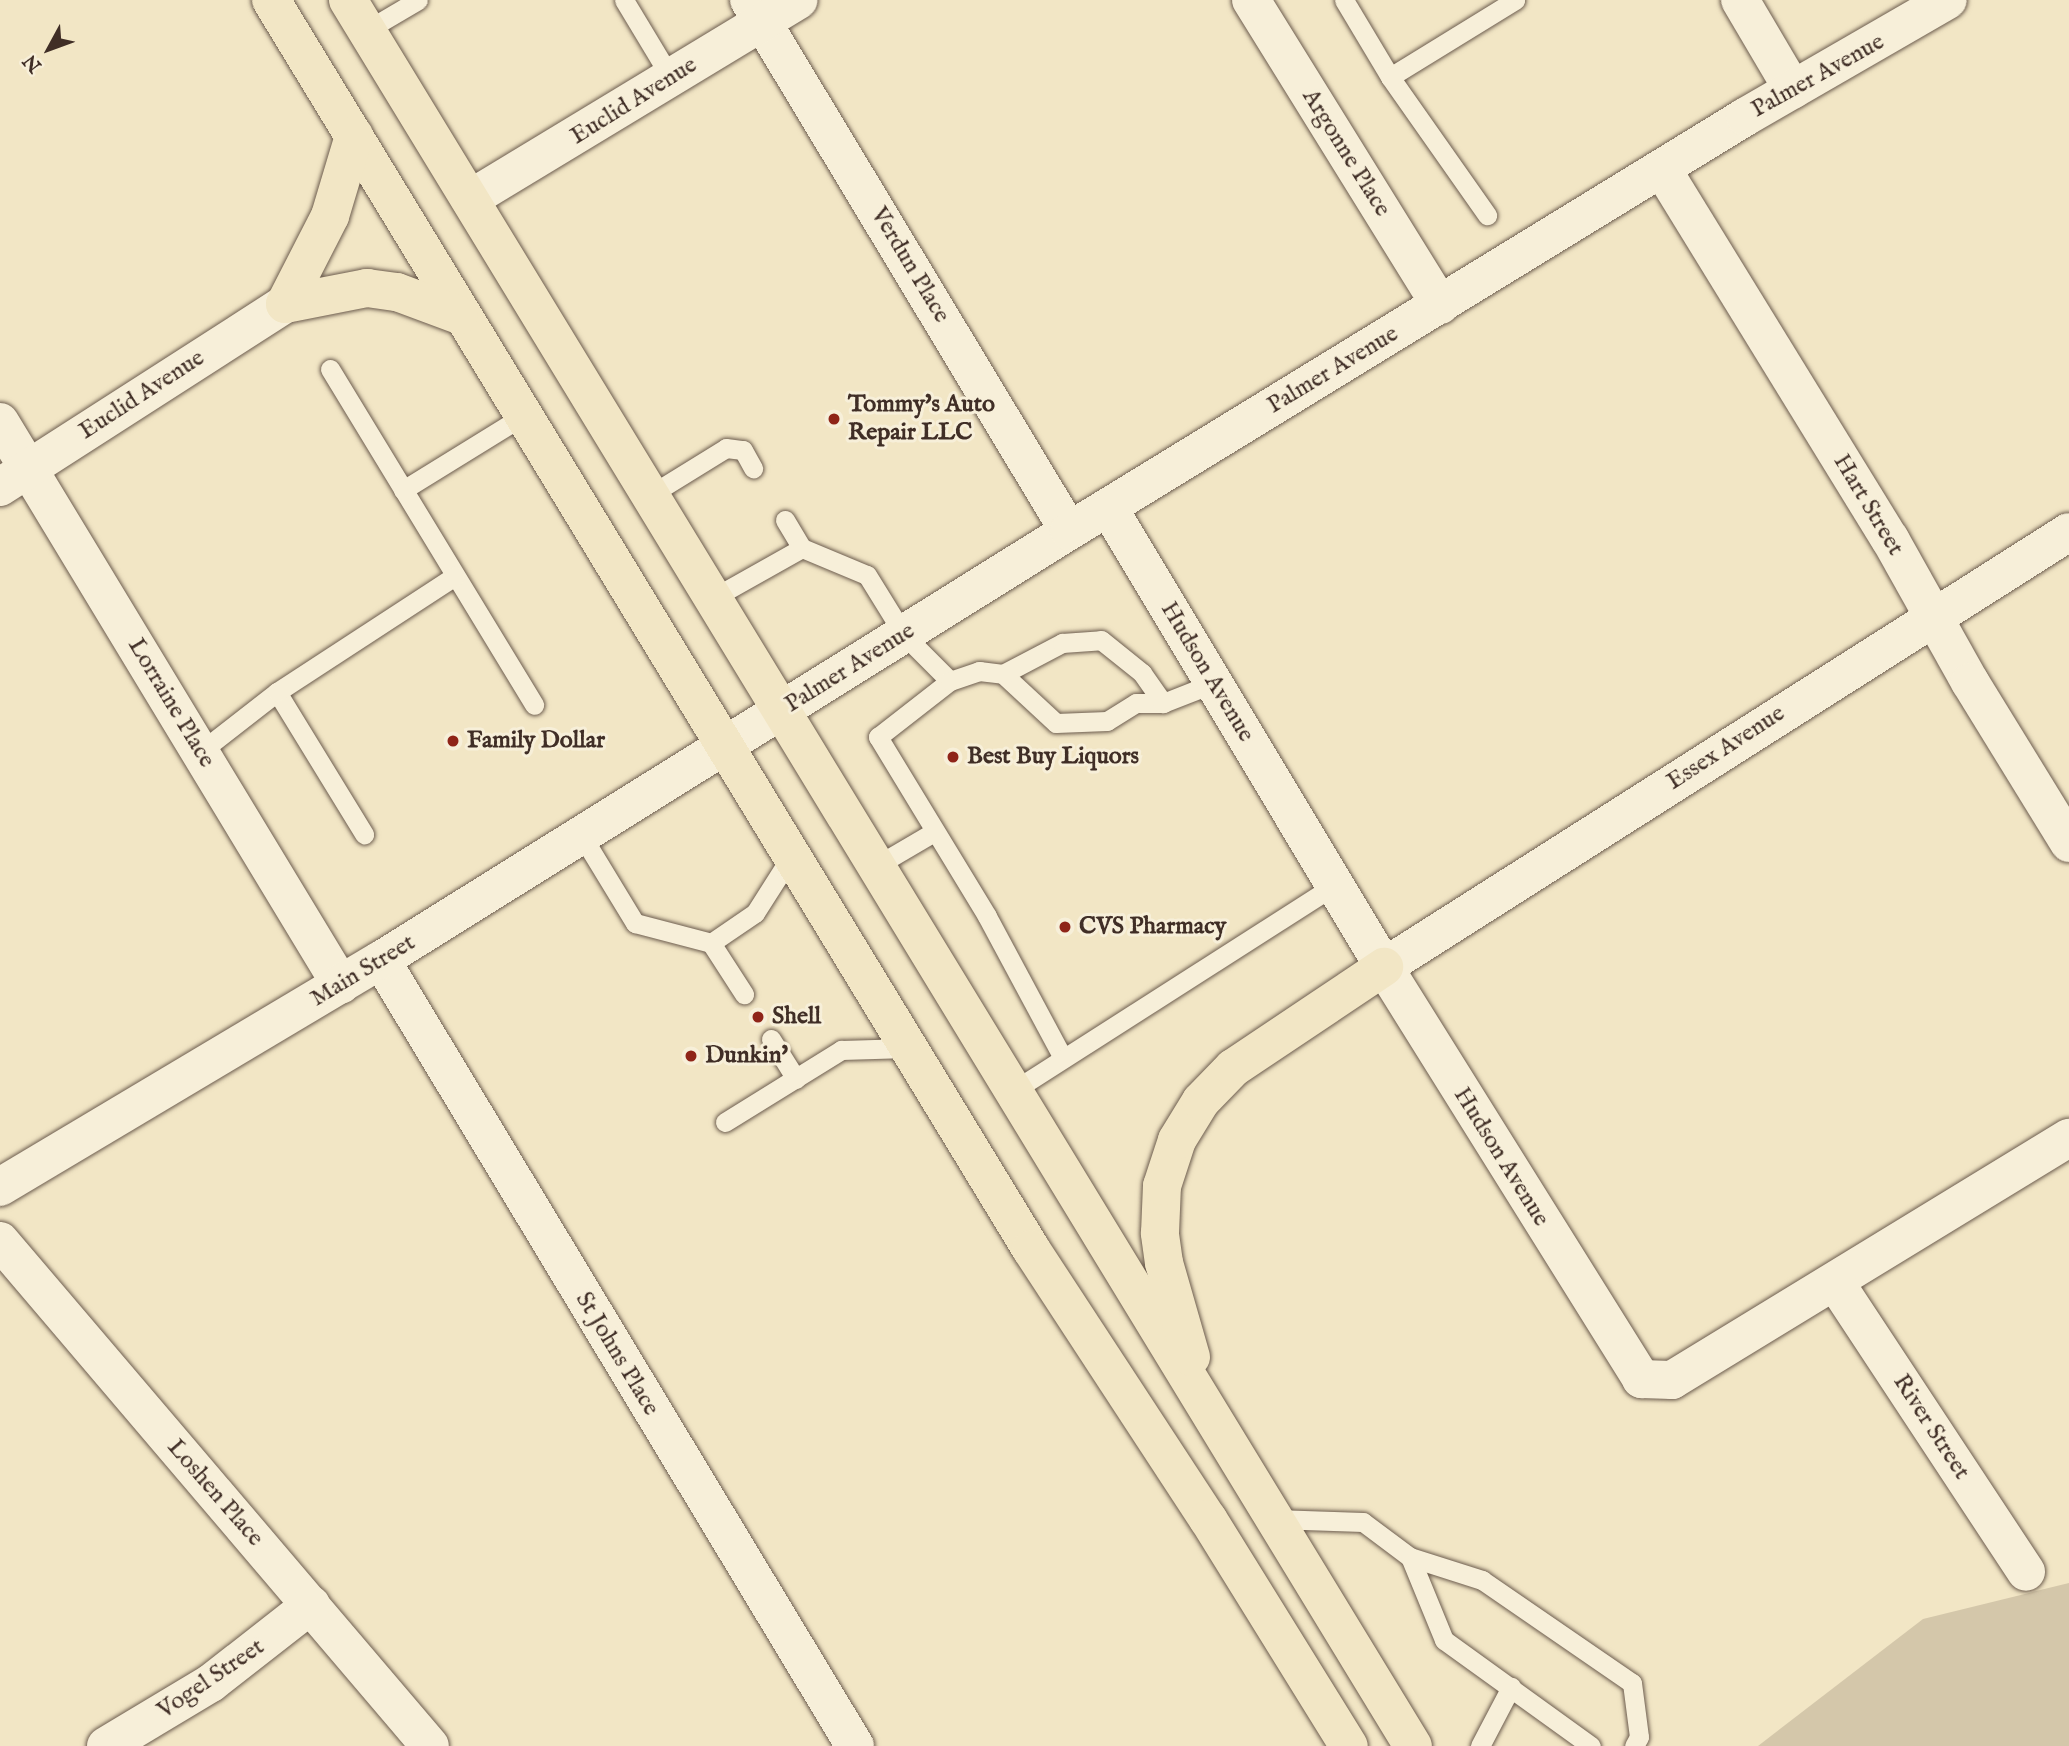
<!DOCTYPE html>
<html>
<head>
<meta charset="utf-8">
<style>
  body { margin:0 }
  #map { position:relative; width:2069px; height:1746px; overflow:hidden; background:#f2e6c5; font-family:"IM FELL English",serif }
  div>[style] { position:absolute }
  .green>* { inset:0; background:#d4c7aa }
  .roads { filter:drop-shadow(0 0 2px #6c5c4e) drop-shadow(0 0 2px #6c5c4e) }
  .service>* { height:19px; margin:-9.5px; padding:0 9.5px; transform-origin:9.5px; border-radius:9.5px; background:#f7efd9 }
  .minor>* { height:38px; margin:-19px; padding:0 19px; transform-origin:19px; border-radius:19px; background:#f7efd9 }
  .tertiary>* { height:38px; margin:-19px; padding:0 19px; transform-origin:19px; border-radius:19px; background:#f7efd9 }
  .trunk>* { height:38px; margin:-19px; padding:0 19px; transform-origin:19px; border-radius:19px; background:#f2e6c5 }
  .dots>* { width:19px; height:19px; translate:-50% -50%; box-sizing:border-box; border:4px solid #f7efd9; border-radius:50% }
  span { translate:-50% -50%; white-space:nowrap; text-align:center; line-height:1.15; -webkit-text-stroke:6px #f7efd9; paint-order:stroke }
  .street-label { font-size:24px; color:#402e26 }
  .poi-label { font-size:24px; color:#402e26; font-weight:700 }
  .left { translate:0 -50%; text-align:left }
  .north { position:absolute; left:14px; top:14px; width:70px; height:70px; -webkit-text-stroke:5px #f7efd9; paint-order:stroke; rotate:229deg; font-size:19px; font-weight:700; line-height:28px; text-align:center; color:#402e26 }
  .north::after { content:''; display:block; margin:auto; width:24px; height:32px; background:#402e26; clip-path:polygon(50% 0,100% 100%,50% 72%,0 100%) }
</style>
</head>
<body>
<div id="map">
  <div class="green">
    <div style="clip-path:polygon(2069px 1583px,2069px 1746px,1758px 1746px,1923px 1619px)"></div>
  </div>
  <div class="roads">
    <div class="service">
      <div style="left:624px;top:0;width:91px;rotate:58.9deg"></div>
      <div style="left:1344px;top:0;width:90px;rotate:59.1deg"></div>
      <div style="left:1390px;top:77px;width:169px;rotate:54.9deg"></div>
      <div style="left:367px;top:30px;width:59px;rotate:-30.5deg"></div>
      <div style="left:1390px;top:77px;width:147px;rotate:-31.6deg"></div>
      <div style="left:330px;top:369px;width:393px;rotate:58.7deg"></div>
      <div style="left:403px;top:490px;width:139px;rotate:-31.7deg"></div>
      <div style="left:650px;top:495px;width:89px;rotate:-31.7deg"></div>
      <div style="left:726px;top:448px;width:17px;rotate:7deg"></div>
      <div style="left:743px;top:450px;width:21px;rotate:61deg"></div>
      <div style="left:785px;top:520px;width:33px;rotate:59deg"></div>
      <div style="left:713px;top:598px;width:102px;rotate:-29.3deg"></div>
      <div style="left:802px;top:548px;width:70px;rotate:22.6deg"></div>
      <div style="left:867px;top:575px;width:70px;rotate:58.3deg"></div>
      <div style="left:904px;top:635px;width:65px;rotate:45deg"></div>
      <div style="left:1003px;top:674px;width:72px;rotate:42.8deg"></div>
      <div style="left:1056px;top:723px;width:51px;rotate:-2.2deg"></div>
      <div style="left:1107px;top:721px;width:34px;rotate:-32deg"></div>
      <div style="left:1136px;top:703px;width:27px"></div>
      <div style="left:277px;top:692px;width:167px;rotate:58.5deg"></div>
      <div style="left:200px;top:752px;width:98px;rotate:-37.9deg"></div>
      <div style="left:277px;top:692px;width:212px;rotate:-33.1deg"></div>
      <div style="left:582px;top:836px;width:102px;rotate:58.7deg"></div>
      <div style="left:635px;top:923px;width:79px;rotate:14.7deg"></div>
      <div style="left:711px;top:943px;width:61px;rotate:57.1deg"></div>
      <div style="left:876px;top:866px;width:67px;rotate:-30.4deg"></div>
      <div style="left:711px;top:943px;width:53px;rotate:-34.3deg"></div>
      <div style="left:755px;top:913px;width:65px;rotate:-57.5deg"></div>
      <div style="left:771px;top:1039px;width:47px;rotate:58deg"></div>
      <div style="left:1063px;top:1058px;width:161px;rotate:-118.2deg"></div>
      <div style="left:987px;top:916px;width:210px;rotate:-121.3deg"></div>
      <div style="left:878px;top:737px;width:91px;rotate:-37.9deg"></div>
      <div style="left:950px;top:681px;width:31px;rotate:-19deg"></div>
      <div style="left:979px;top:671px;width:24px;rotate:7deg"></div>
      <div style="left:1003px;top:674px;width:67px;rotate:-27.7deg"></div>
      <div style="left:1062px;top:643px;width:39px;rotate:-4deg"></div>
      <div style="left:1101px;top:640px;width:53px;rotate:38.8deg"></div>
      <div style="left:1142px;top:673px;width:37px;rotate:55deg"></div>
      <div style="left:1163px;top:703px;width:55px;rotate:-21.4deg"></div>
      <div style="left:1013px;top:1091px;width:382px;rotate:-32.6deg"></div>
      <div style="left:725px;top:1122px;width:137px;rotate:-31.8deg"></div>
      <div style="left:841px;top:1050px;width:67px;rotate:-1.7deg"></div>
      <div style="left:1274px;top:1519px;width:89px;rotate:1.9deg"></div>
      <div style="left:1363px;top:1522px;width:59px;rotate:36.7deg"></div>
      <div style="left:1410px;top:1557px;width:76px;rotate:17.7deg"></div>
      <div style="left:1482px;top:1580px;width:182px;rotate:34.5deg"></div>
      <div style="left:1632px;top:1683px;width:54px;rotate:82.6deg"></div>
      <div style="left:1639px;top:1737px;width:10px;rotate:119deg"></div>
      <div style="left:1410px;top:1557px;width:90px;rotate:67.7deg"></div>
      <div style="left:1444px;top:1640px;width:181px;rotate:35.8deg"></div>
      <div style="left:1480px;top:1746px;width:67px;rotate:-62.3deg"></div>
    </div>
    <div class="minor">
      <div style="left:749px;top:0;width:620px;rotate:58.93deg"></div>
      <div style="left:1251px;top:0;width:359px;rotate:58.2deg"></div>
      <div style="left:1662px;top:169px;width:435px;rotate:58.4deg"></div>
      <div style="left:1890px;top:539px;width:164px;rotate:60.8deg"></div>
      <div style="left:1970px;top:682px;width:189px;rotate:58.4deg"></div>
      <div style="left:470px;top:199px;width:384px;rotate:-31.2deg"></div>
      <div style="left:0;top:422px;width:658px;rotate:58.8deg"></div>
      <div style="left:0;top:487px;width:339px;rotate:-32.7deg"></div>
      <div style="left:1108px;top:507px;width:536px;rotate:59.04deg"></div>
      <div style="left:1384px;top:967px;width:486px;rotate:58deg"></div>
      <div style="left:1641px;top:1379px;width:31px;rotate:2deg"></div>
      <div style="left:1672px;top:1380px;width:465px;rotate:-31.4deg"></div>
      <div style="left:381px;top:960px;width:918px;rotate:58.91deg"></div>
      <div style="left:1384px;top:967px;width:811px;rotate:-32.42deg"></div>
      <div style="left:0;top:1241px;width:663px;rotate:49.59deg"></div>
      <div style="left:1835px;top:1282px;width:347px;rotate:56.6deg"></div>
      <div style="left:106px;top:1746px;width:122px;rotate:-31deg"></div>
      <div style="left:211px;top:1683px;width:127px;rotate:-38deg"></div>
    </div>
    <div class="tertiary">
      <div style="left:1740px;top:0;width:104px;rotate:59.5deg"></div>
      <div style="left:0;top:1187px;width:443px;rotate:-30.8deg"></div>
      <div style="left:381px;top:960px;width:811px;rotate:-31.95deg"></div>
      <div style="left:1069px;top:531px;width:793px;rotate:-31.48deg"></div>
      <div style="left:1745px;top:117px;width:234px;rotate:-30deg"></div>
    </div>
    <div class="trunk">
      <div style="left:271px;top:0;width:1462px;rotate:58.68deg"></div>
      <div style="left:1031px;top:1249px;width:323px;rotate:56.8deg"></div>
      <div style="left:1208px;top:1519px;width:267px;rotate:58.2deg"></div>
      <div style="left:348px;top:0;width:2045px;rotate:58.62deg"></div>
      <div style="left:285px;top:304px;width:99px;rotate:-62.9deg"></div>
      <div style="left:330px;top:216px;width:84px;rotate:-73.3deg"></div>
      <div style="left:285px;top:304px;width:84px;rotate:-11deg"></div>
      <div style="left:367px;top:288px;width:30px;rotate:8deg"></div>
      <div style="left:397px;top:292px;width:66px;rotate:20.4deg"></div>
      <div style="left:1191px;top:1357px;width:98px;rotate:-106deg"></div>
      <div style="left:1164px;top:1263px;width:30px;rotate:-98deg"></div>
      <div style="left:1160px;top:1233px;width:47px;rotate:-87.6deg"></div>
      <div style="left:1162px;top:1186px;width:48px;rotate:-71.9deg"></div>
      <div style="left:1177px;top:1140px;width:46px;rotate:-58.4deg"></div>
      <div style="left:1201px;top:1101px;width:46px;rotate:-45.9deg"></div>
      <div style="left:1233px;top:1068px;width:182px;rotate:-33.8deg"></div>
    </div>
  </div>
  <div class="dots">
    <div style="left:834px;top:419px;background:#8f2418"></div>
    <div style="left:453px;top:741px;background:#8f2418"></div>
    <div style="left:953px;top:757px;background:#8f2418"></div>
    <div style="left:1065px;top:927px;background:#8f2418"></div>
    <div style="left:758px;top:1017px;background:#8f2418"></div>
    <div style="left:691px;top:1056px;background:#8f2418"></div>
  </div>
  <div class="street-label">
    <span style="left:1818px;top:76px;rotate:-29deg">Palmer Avenue</span>
    <span style="left:634px;top:101px;rotate:-32deg">Euclid Avenue</span>
    <span style="left:1346px;top:153px;rotate:58deg">Argonne Place</span>
    <span style="left:910px;top:265px;rotate:59deg">Verdun Place</span>
    <span style="left:1333px;top:370px;rotate:-31deg">Palmer Avenue</span>
    <span style="left:142px;top:395px;rotate:-33deg">Euclid Avenue</span>
    <span style="left:1868px;top:505px;rotate:59deg">Hart Street</span>
    <span style="left:850px;top:668px;rotate:-32deg">Palmer Avenue</span>
    <span style="left:1207px;top:672px;rotate:59deg">Hudson Avenue</span>
    <span style="left:171px;top:703px;rotate:59deg">Lorraine Place</span>
    <span style="left:1726px;top:748px;rotate:-33deg">Essex Avenue</span>
    <span style="left:363px;top:971px;rotate:-31deg">Main Street</span>
    <span style="left:1501px;top:1157px;rotate:58deg">Hudson Avenue</span>
    <span style="left:617px;top:1354px;rotate:59deg">St Johns Place</span>
    <span style="left:1931px;top:1427px;rotate:57deg">River Street</span>
    <span style="left:215px;top:1493px;rotate:49deg">Loshen Place</span>
    <span style="left:211px;top:1679px;rotate:-34deg">Vogel Street</span>
  </div>
  <div class="poi-label">
    <span class="left" style="left:848px;top:419px">Tommy's Auto<br>Repair LLC</span>
    <span class="left" style="left:467px;top:741px">Family Dollar</span>
    <span class="left" style="left:967px;top:757px">Best Buy Liquors</span>
    <span class="left" style="left:1079px;top:927px">CVS Pharmacy</span>
    <span class="left" style="left:772px;top:1017px">Shell</span>
    <span class="left" style="left:705px;top:1056px">Dunkin'</span>
  </div>
  <div class="north">N</div>
</div>
</body>
</html>
